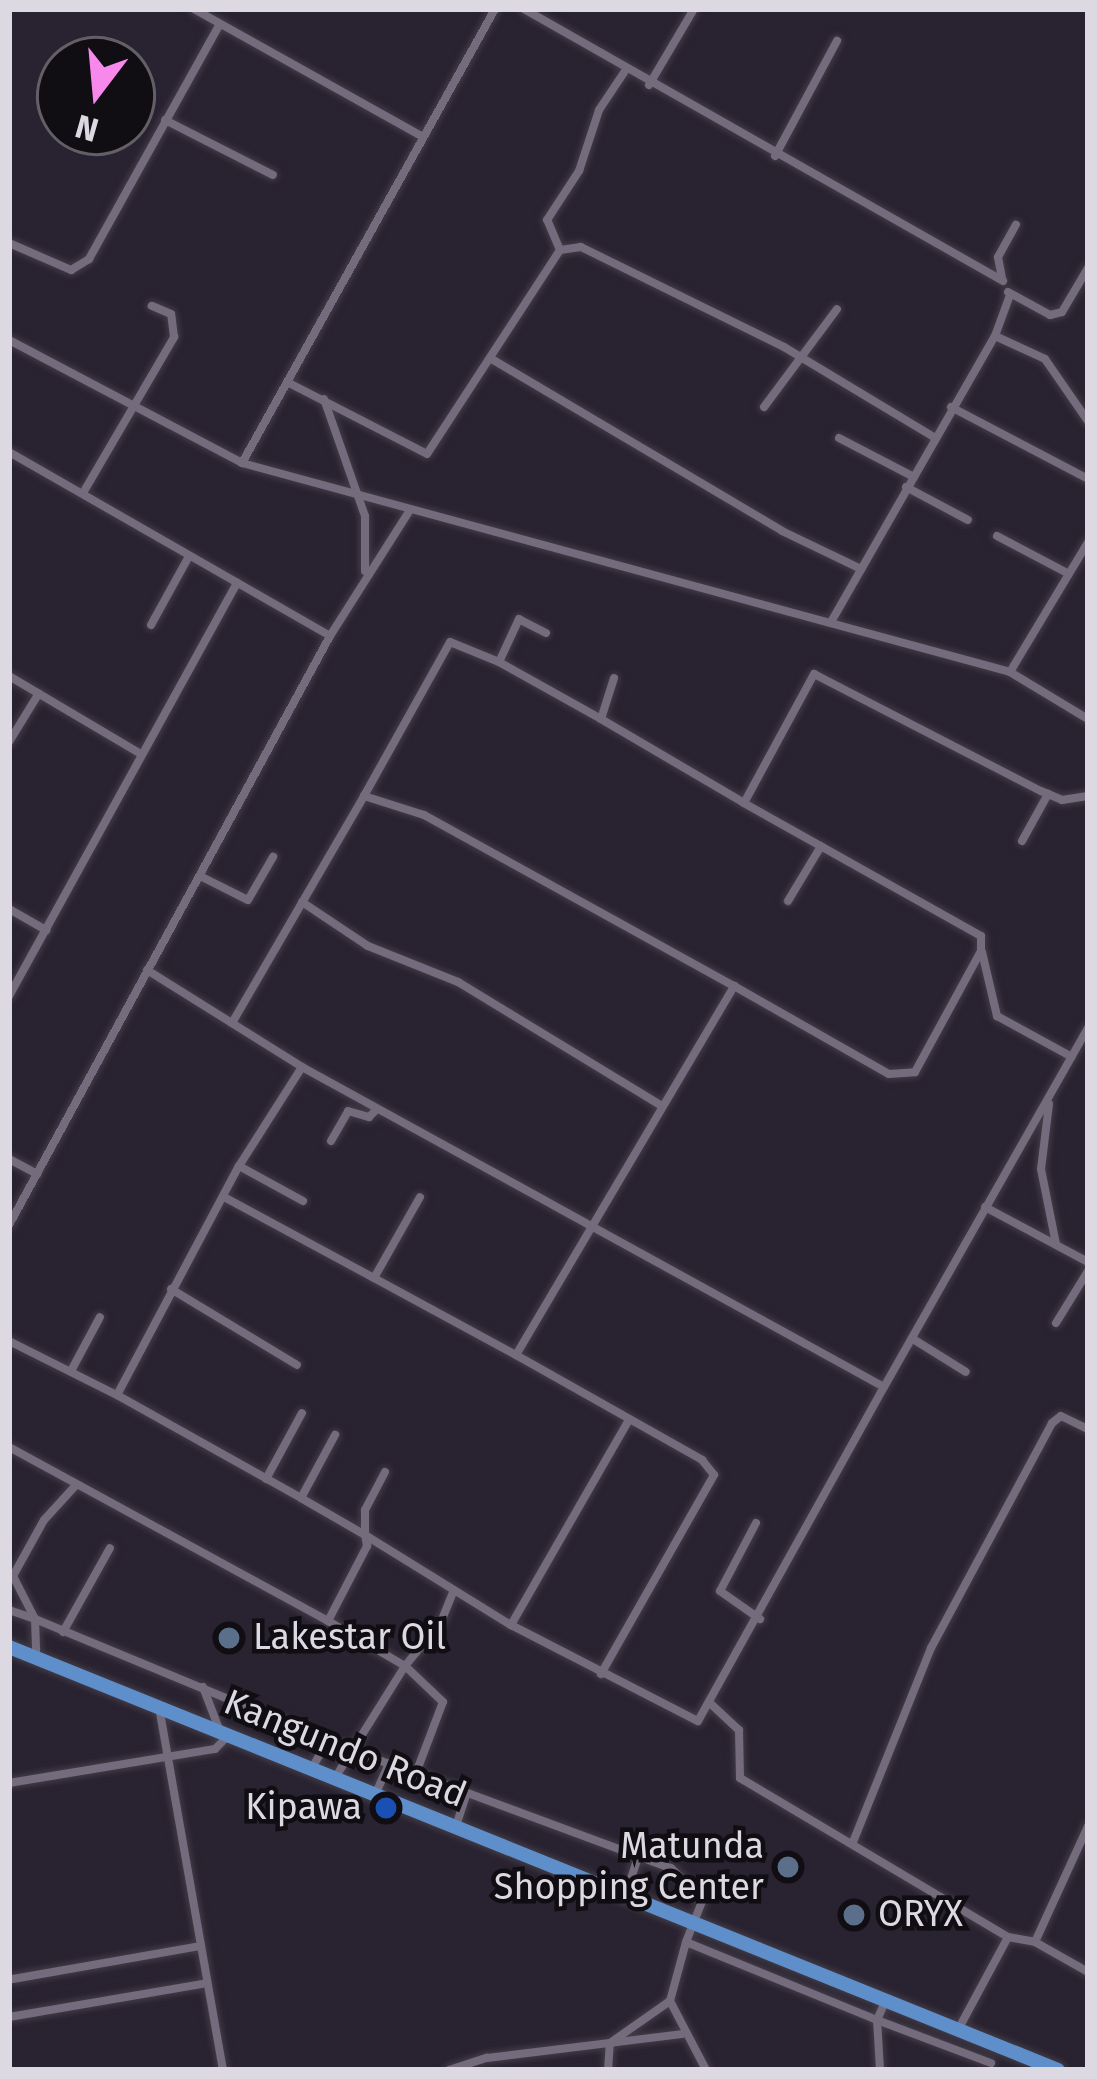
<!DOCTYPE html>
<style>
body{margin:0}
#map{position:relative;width:1097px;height:2079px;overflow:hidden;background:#292230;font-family:"Fira Sans",sans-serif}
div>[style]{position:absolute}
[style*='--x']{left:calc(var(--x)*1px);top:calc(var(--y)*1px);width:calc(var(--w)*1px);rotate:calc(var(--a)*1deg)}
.roads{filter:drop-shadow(0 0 3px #423d48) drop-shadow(0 0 3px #423d48)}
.minor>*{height:8px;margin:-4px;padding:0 4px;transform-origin:4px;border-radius:4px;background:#746c7c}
.trunk>*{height:14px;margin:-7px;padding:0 7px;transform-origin:7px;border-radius:7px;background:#5e8fcb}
.dots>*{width:33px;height:33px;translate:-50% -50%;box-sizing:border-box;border:6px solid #100d13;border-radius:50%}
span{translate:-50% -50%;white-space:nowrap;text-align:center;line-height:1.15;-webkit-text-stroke:9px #100d13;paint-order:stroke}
.poi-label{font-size:36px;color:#ddd9e2}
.left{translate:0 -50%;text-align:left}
.right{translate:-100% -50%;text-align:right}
.street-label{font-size:36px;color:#ddd9e2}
.frame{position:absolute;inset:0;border:12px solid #ddd9e2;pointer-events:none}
.north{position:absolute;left:36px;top:36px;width:120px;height:120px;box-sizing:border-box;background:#100d13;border:3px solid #625f66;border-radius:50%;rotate:196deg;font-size:33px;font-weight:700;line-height:48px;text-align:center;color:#ddd9e2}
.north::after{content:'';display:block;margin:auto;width:42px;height:54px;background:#f788ec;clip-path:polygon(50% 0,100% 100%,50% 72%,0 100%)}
</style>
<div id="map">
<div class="roads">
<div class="minor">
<div style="--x:194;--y:9;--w:262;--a:29.2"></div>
<div style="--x:524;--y:9;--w:551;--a:29.59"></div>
<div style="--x:649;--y:85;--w:88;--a:-59.4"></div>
<div style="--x:165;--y:120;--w:121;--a:27"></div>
<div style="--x:775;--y:156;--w:131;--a:-61.7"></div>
<div style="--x:9;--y:243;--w:68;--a:23.5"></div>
<div style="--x:71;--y:270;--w:21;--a:-31"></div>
<div style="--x:89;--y:259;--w:265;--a:-60.9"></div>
<div style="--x:560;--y:250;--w:33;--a:-113"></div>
<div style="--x:547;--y:220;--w:59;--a:-56.9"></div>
<div style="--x:579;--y:171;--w:64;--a:-71.8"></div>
<div style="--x:599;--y:110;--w:47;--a:-56.3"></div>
<div style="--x:1002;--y:278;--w:21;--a:-101"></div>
<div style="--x:998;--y:257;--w:37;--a:-61"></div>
<div style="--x:1008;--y:292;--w:48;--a:28.7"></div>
<div style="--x:1050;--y:315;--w:12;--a:-14"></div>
<div style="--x:1062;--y:312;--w:51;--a:-59.4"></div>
<div style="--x:995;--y:336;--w:55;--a:24.7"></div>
<div style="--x:1045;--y:359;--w:75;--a:55.3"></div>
<div style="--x:9;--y:340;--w:263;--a:27.8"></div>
<div style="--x:242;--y:463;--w:796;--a:15.22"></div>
<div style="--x:1010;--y:672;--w:91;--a:31.1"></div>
<div style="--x:490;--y:358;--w:339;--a:30.6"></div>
<div style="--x:782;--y:531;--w:88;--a:25.7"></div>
<div style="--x:287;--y:382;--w:157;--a:27.2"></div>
<div style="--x:427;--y:454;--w:244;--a:-56.9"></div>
<div style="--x:560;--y:250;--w:21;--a:-8"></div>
<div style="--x:581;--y:247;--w:226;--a:26.2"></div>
<div style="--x:784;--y:347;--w:175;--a:31"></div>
<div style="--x:324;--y:399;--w:124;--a:70.7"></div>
<div style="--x:365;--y:516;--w:55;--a:90"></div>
<div style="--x:764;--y:407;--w:122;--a:-53.3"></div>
<div style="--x:951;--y:407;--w:155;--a:27.7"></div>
<div style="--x:839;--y:438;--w:82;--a:27.5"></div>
<div style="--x:9;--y:452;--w:370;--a:29.8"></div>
<div style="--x:242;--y:463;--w:520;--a:-60.87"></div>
<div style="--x:906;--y:487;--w:70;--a:28"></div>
<div style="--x:83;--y:493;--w:181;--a:-59.7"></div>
<div style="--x:174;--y:337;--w:23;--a:-97"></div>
<div style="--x:171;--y:314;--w:21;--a:-157"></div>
<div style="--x:997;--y:536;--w:81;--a:27.8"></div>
<div style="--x:831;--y:622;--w:330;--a:-60.2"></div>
<div style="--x:995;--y:336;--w:44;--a:-69.9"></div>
<div style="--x:151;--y:625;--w:77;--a:-61.1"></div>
<div style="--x:546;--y:633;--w:30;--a:-153"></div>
<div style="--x:519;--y:619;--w:47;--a:114.9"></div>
<div style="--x:499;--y:662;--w:117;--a:29.2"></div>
<div style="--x:1010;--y:672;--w:152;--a:-59"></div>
<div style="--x:9;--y:676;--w:153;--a:30.6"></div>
<div style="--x:614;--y:678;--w:43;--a:107.6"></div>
<div style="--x:601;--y:719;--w:166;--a:30.4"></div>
<div style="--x:9;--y:742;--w:57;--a:-58.5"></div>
<div style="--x:364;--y:796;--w:176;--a:-60.8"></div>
<div style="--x:450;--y:642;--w:53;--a:22.2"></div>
<div style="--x:1022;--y:841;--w:54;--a:-61"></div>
<div style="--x:202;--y:877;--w:51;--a:26.6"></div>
<div style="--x:248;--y:900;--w:50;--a:-59.8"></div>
<div style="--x:788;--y:901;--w:64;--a:-59"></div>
<div style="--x:302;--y:902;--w:79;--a:33.7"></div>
<div style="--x:368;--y:946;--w:97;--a:21.8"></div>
<div style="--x:458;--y:982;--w:239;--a:31.3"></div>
<div style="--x:9;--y:909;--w:43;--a:29.6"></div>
<div style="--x:982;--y:952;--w:66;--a:76.8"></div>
<div style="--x:997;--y:1016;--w:85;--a:28.7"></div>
<div style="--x:147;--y:970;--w:183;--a:32"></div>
<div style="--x:302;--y:1067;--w:664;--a:28.8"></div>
<div style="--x:884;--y:1387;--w:413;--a:-60.4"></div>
<div style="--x:9;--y:996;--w:472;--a:-61.1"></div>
<div style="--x:232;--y:1023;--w:263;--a:-59.8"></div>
<div style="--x:364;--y:796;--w:63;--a:17.6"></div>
<div style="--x:424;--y:815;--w:354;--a:28.9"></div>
<div style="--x:1049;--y:1104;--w:65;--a:97"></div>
<div style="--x:1041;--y:1169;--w:76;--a:78.7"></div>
<div style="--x:331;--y:1141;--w:34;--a:-60"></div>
<div style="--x:348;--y:1111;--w:22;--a:16"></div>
<div style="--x:369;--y:1117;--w:11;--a:-45"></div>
<div style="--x:9;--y:1159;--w:32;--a:28"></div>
<div style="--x:239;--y:1166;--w:73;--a:28.7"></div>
<div style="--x:224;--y:1197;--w:170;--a:28.4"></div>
<div style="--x:374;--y:1278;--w:93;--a:-60.4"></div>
<div style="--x:985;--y:1207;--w:117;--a:28.1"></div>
<div style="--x:9;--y:1225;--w:671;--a:-61.41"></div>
<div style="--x:330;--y:636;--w:146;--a:-57.6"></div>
<div style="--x:374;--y:1278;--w:162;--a:28.5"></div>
<div style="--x:516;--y:1355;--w:429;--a:-59.4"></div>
<div style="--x:734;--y:986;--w:178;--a:29.6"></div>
<div style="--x:889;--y:1074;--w:26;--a:-4"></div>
<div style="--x:915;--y:1072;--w:138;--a:-61.4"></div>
<div style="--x:981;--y:951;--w:15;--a:-90"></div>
<div style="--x:981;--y:936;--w:272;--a:-150.7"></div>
<div style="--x:744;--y:803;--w:147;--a:-61.5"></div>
<div style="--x:814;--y:674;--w:255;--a:27.3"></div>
<div style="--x:1041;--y:791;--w:23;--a:23"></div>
<div style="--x:1062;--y:800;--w:26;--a:-9"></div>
<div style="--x:171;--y:1289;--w:147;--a:31.1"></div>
<div style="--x:1056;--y:1323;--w:61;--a:-58.4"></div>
<div style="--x:913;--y:1339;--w:62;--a:31.9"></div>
<div style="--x:9;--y:1341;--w:121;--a:26.6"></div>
<div style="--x:117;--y:1395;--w:259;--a:-62"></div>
<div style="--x:239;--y:1166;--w:117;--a:-57.5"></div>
<div style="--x:516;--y:1355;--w:214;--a:29.4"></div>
<div style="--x:702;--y:1460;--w:19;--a:51"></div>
<div style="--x:714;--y:1475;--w:229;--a:119.6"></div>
<div style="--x:71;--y:1371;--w:61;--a:-61.8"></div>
<div style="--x:117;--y:1395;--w:211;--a:29.2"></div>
<div style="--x:9;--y:1447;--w:363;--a:28.6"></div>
<div style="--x:328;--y:1621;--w:85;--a:-62.5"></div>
<div style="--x:367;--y:1546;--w:11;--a:-100"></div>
<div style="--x:365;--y:1535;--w:74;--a:-150"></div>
<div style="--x:301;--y:1498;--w:72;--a:-61.6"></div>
<div style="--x:385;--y:1472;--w:43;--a:117.8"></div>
<div style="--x:365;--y:1510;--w:25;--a:90"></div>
<div style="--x:365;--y:1535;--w:172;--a:31.7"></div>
<div style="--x:511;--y:1625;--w:210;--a:27.2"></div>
<div style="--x:698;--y:1721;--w:382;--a:-60.9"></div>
<div style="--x:266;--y:1479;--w:75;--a:-61.4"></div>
<div style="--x:76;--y:1485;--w:47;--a:132.4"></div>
<div style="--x:44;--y:1520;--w:64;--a:119"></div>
<div style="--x:13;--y:1576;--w:48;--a:62.9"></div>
<div style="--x:35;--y:1619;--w:345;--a:22.5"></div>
<div style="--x:354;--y:1751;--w:338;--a:20.3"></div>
<div style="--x:671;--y:1868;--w:45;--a:44.1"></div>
<div style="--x:703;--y:1899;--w:46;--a:111.6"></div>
<div style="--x:756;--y:1523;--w:77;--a:117.9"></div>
<div style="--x:720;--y:1591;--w:49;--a:35"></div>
<div style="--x:9;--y:1610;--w:28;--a:19"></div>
<div style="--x:35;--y:1619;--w:37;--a:88"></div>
<div style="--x:328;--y:1621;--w:89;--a:30.3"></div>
<div style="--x:405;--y:1666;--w:132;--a:122"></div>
<div style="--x:511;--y:1625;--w:237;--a:-60.1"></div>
<div style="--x:63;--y:1632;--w:96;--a:-60.8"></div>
<div style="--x:203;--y:1687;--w:45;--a:69.1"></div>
<div style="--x:712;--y:1705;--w:37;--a:43"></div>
<div style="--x:739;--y:1730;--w:48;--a:88.8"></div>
<div style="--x:740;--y:1778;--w:312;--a:30.7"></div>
<div style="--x:1008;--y:1937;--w:27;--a:10"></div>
<div style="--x:1035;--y:1942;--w:128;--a:-65.4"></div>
<div style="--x:159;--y:1707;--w:369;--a:80"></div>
<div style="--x:312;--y:1768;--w:32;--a:-60"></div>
<div style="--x:416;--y:1773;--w:76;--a:-69.2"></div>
<div style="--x:443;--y:1702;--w:52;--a:-136.5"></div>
<div style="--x:405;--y:1666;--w:57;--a:-50.7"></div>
<div style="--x:441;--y:1622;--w:32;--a:-68"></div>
<div style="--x:9;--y:1783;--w:209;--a:-9.4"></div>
<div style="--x:215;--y:1749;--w:18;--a:-45"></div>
<div style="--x:375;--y:1795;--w:35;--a:-66"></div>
<div style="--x:456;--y:1826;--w:35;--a:-72"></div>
<div style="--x:853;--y:1842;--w:209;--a:-68.1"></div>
<div style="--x:931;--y:1648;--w:255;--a:-61.7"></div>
<div style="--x:1052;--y:1423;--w:11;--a:-38"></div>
<div style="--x:1061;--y:1416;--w:30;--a:26"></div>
<div style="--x:626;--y:1894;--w:40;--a:-72"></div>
<div style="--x:1035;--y:1942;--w:61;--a:29.5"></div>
<div style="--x:13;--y:1979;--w:191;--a:-10"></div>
<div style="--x:670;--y:2001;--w:78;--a:62.4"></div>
<div style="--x:9;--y:2017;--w:201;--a:-9.7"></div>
<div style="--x:959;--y:2028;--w:103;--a:-61.7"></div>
<div style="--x:449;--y:2070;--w:40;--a:-18"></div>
<div style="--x:487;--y:2058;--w:196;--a:-7"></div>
<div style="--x:608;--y:2070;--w:27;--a:-86"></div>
<div style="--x:610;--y:2043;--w:73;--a:-35"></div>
<div style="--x:670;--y:2001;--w:61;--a:-74.8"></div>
<div style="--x:686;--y:1942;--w:206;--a:22.2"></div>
<div style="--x:877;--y:2020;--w:22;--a:-66"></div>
<div style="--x:880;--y:2070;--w:50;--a:-93.4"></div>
<div style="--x:877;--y:2020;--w:122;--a:20.7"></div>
</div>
<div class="trunk">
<div style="--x:9;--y:1647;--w:1131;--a:21.96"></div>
</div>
</div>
<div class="dots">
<div style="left:229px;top:1638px;background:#5c6f8a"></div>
<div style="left:386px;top:1808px;background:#1a4fb4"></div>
<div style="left:788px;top:1867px;background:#5c6f8a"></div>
<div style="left:854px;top:1915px;background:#5c6f8a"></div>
</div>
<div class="poi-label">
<span class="left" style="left:253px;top:1638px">Lakestar Oil</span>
<span class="right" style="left:362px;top:1808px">Kipawa</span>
<span class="right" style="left:764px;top:1867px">Matunda<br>Shopping Center</span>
<span class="left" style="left:878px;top:1915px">ORYX</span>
</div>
<div class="street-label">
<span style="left:345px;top:1749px;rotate:22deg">Kangundo Road</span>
</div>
<div class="frame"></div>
<div class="north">N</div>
</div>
